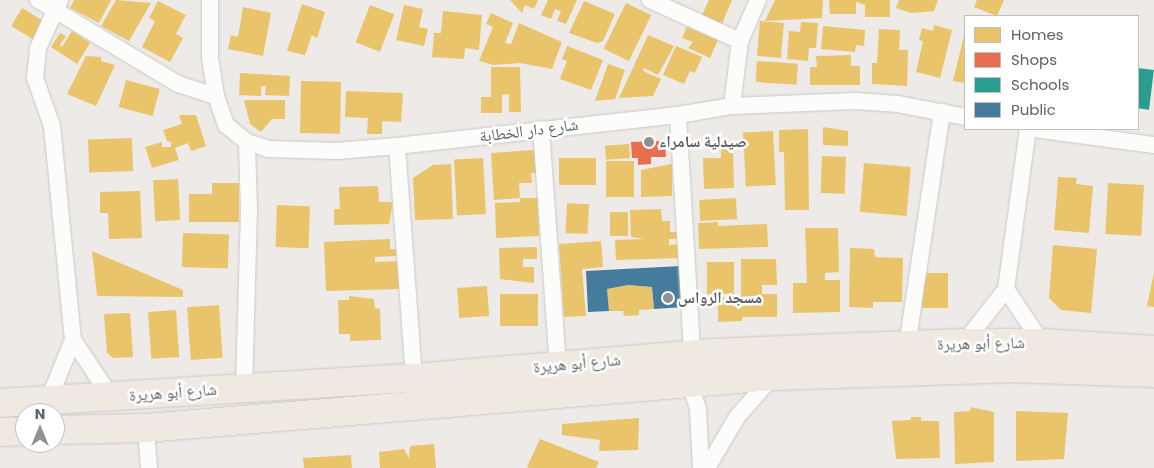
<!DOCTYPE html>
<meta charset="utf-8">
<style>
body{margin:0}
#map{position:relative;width:1154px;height:468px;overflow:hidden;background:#edeae7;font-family:Poppins,"Noto Naskh Arabic",sans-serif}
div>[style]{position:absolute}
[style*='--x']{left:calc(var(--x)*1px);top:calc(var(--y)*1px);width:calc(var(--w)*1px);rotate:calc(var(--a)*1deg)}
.homes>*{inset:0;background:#e9c46a;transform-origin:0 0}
.shops>*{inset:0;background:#e76f51}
.schools>*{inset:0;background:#2a9d8f;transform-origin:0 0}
.public>*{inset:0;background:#457b9d}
.roads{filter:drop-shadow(0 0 1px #c9c9c9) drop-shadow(0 0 1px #c9c9c9)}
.street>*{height:16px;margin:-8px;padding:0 8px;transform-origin:8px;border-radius:8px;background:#fcfcfb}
.highway>*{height:28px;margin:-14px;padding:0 14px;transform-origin:14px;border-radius:14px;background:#efe9e1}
.dots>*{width:14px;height:14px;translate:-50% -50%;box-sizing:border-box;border:2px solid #fff;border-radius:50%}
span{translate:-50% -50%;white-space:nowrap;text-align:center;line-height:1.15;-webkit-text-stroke:5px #fff;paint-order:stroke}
.street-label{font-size:16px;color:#5c6165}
.poi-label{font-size:16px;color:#5c6165;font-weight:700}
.left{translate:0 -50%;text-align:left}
.legend{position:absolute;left:964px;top:15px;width:175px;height:115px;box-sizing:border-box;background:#fff;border:1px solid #bec0c1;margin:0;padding:6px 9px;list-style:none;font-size:15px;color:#5c6165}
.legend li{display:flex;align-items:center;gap:10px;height:25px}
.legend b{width:25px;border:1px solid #bec0c1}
.north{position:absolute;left:15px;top:403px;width:50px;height:50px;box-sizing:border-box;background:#fff;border:1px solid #bec0c1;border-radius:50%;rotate:0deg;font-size:14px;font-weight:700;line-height:20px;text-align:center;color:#5c6165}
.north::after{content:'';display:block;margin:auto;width:18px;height:22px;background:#8f9192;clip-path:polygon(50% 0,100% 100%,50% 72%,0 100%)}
</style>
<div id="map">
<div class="homes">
<div style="clip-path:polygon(74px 0,111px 0,99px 23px,70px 8px)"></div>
<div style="clip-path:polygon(116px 0,151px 3px,129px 41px,101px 26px)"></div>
<div style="clip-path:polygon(510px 0,538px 0,534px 9px,525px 5px,522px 13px)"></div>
<div style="clip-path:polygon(548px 0,577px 0,566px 24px,557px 21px,561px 11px,555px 9px,551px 19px,541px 15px)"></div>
<div style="clip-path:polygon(709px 0,732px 0,721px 26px,701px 17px)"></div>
<div style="clip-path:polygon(775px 0,823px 0,822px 18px,765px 21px)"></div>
<div style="clip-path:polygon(829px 0,890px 0,890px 17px,865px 17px,865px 5px,856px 2px,856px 14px,830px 14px)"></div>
<div style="clip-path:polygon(899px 0,938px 0,934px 11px,911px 13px,896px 8px)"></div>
<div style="clip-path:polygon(977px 0,1004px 0,997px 16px,974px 7px)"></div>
<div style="clip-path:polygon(158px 1px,186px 15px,176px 34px,183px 38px,170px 62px,142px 47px,155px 21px,149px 18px)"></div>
<div style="clip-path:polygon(584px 1px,615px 14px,603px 41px,597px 43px,569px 33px)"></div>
<div style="left:626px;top:3px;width:28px;height:51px;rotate:26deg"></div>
<div style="clip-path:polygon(302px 4px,325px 12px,317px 38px,312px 35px,305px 55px,287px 51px)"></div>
<div style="left:370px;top:5px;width:26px;height:40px;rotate:21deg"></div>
<div style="clip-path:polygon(404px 5px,423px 9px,419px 27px,428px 29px,424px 46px,396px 40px)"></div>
<div style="clip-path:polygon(243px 7px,271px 13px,263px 56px,228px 49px,231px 35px,238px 37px)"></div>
<div style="left:22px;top:8px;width:27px;height:21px;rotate:31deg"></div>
<div style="clip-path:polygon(443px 11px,482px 15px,479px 50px,465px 48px,464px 59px,432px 57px,434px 33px,441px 33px)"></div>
<div style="clip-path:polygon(491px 13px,513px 23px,505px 43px,511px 44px,519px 23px,562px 42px,552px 69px,520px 63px,494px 65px,479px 61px,493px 27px,486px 24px)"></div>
<div style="left:760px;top:21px;width:24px;height:35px;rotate:5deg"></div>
<div style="clip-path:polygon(801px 22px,818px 23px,816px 48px,809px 48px,808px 61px,787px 59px,789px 31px,800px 32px)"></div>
<div style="clip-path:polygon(934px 25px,952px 30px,940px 78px,916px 72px,923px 41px,919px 40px,922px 28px,933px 31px)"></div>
<div style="clip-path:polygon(823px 26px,865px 30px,864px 46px,856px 45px,855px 52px,821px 49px)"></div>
<div style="clip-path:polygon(687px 27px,718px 40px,710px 58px,688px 48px,693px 42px,682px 38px)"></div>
<div style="clip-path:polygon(879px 29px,900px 30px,899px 50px,908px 50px,907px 86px,872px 84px,872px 63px,877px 63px)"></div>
<div style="clip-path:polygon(72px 31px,90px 43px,77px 64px,51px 47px,60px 33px,66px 36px,60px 45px,62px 47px)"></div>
<div style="clip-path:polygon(965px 32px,965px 83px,953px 81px)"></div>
<div style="clip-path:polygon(648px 35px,674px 46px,658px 75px,644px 68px,643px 71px,661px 79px,653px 96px,619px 98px)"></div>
<div style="clip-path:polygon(567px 46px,603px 60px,591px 90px,560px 79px,567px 61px,562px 59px)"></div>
<div style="clip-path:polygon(676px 46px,702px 57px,695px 73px,690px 71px,684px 84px,663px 75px)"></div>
<div style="clip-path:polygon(851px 55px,851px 66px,860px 66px,860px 85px,810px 85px,810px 67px,817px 67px,816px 56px)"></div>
<div style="clip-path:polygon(86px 56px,101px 57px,101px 61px,115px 65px,96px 106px,67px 94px)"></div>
<div style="left:757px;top:61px;width:41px;height:21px;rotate:4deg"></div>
<div style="clip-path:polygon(608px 64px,625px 70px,615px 99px,595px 101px)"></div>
<div style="clip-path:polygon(491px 67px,520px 67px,521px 112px,509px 112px,509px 94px,502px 95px,502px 113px,481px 113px,481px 97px,491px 97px)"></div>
<div style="clip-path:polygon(240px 73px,290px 76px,289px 96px,265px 95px,266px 86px,261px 86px,261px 96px,239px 95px)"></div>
<div style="left:126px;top:80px;width:35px;height:28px;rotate:15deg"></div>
<div style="left:301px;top:81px;width:40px;height:52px;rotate:1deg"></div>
<div style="clip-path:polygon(346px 91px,403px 93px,401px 122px,382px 121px,382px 134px,367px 134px,368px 118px,345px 117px)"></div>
<div style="clip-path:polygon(244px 100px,285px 100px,285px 119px,272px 119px,261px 132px,250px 124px)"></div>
<div style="clip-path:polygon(179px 115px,196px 115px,206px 146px,191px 151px,188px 143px,175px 148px,179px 160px,152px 168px,145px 147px,162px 142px,162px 147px,171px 147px,171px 142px,167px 141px,163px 130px,182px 124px)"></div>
<div style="clip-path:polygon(823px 127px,848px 131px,848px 146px,823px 145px)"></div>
<div style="clip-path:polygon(808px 129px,809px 210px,785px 210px,784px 152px,779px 152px,779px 130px)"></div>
<div style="left:773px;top:131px;width:54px;height:30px;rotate:87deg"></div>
<div style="left:132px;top:138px;width:33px;height:44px;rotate:88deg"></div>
<div style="left:629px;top:144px;width:14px;height:24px;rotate:86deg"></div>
<div style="clip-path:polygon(721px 149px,733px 149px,734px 188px,704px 189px,703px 158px,721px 158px)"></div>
<div style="clip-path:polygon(535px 150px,537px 173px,531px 173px,532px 183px,519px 183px,520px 198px,494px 200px,491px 153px)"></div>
<div style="left:822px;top:156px;width:24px;height:37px;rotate:2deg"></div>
<div style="left:483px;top:158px;width:56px;height:29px;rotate:87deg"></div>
<div style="left:559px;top:158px;width:37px;height:27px"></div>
<div style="left:606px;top:161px;width:28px;height:36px"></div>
<div style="left:864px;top:163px;width:47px;height:49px;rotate:5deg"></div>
<div style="clip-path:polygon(451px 164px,453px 219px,415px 220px,413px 178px,433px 165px)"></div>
<div style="clip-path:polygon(672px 164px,672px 196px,641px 197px,641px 170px)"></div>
<div style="clip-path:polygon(1058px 177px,1077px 178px,1076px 184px,1093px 186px,1089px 233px,1054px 230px)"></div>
<div style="left:178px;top:179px;width:41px;height:25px;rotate:87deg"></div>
<div style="clip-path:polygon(212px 183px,239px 183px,239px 222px,189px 222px,189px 194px,212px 194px)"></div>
<div style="left:1108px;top:183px;width:36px;height:51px;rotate:3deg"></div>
<div style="clip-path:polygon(378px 186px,379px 202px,393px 202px,389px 224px,334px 225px,334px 209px,340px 209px,339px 187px)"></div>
<div style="clip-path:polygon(140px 191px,142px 238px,109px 239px,108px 213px,100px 213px,100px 192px)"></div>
<div style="clip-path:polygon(520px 198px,538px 198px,539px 236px,496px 238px,495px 203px,520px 202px)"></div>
<div style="left:736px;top:198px;width:21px;height:37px;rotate:87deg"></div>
<div style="left:567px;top:203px;width:22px;height:30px;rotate:3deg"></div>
<div style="left:277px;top:205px;width:33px;height:42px;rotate:2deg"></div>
<div style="clip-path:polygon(661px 209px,662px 221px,670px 221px,670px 232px,677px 232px,677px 239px,669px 239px,669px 245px,682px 244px,682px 258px,616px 260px,615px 240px,645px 239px,631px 237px,630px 210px)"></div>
<div style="left:610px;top:212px;width:18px;height:24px"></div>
<div style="clip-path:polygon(718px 222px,718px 226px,767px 224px,768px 247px,699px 249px,698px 223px)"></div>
<div style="clip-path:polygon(805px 228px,838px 228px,839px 272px,825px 273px,825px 280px,840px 280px,840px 312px,793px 313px,793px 283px,807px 283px)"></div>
<div style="left:183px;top:233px;width:46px;height:34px;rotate:2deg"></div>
<div style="clip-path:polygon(390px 239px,390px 249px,396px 249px,397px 256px,375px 257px,375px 262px,399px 261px,400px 289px,326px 291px,324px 242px)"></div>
<div style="clip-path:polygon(601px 241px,603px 267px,582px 269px,586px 316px,564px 317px,559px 244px)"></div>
<div style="clip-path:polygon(1053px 245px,1097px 249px,1091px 313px,1061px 310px,1049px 298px)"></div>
<div style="clip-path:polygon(537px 247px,537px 259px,523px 259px,523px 267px,534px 267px,534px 283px,500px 279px,499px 248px)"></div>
<div style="clip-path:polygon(850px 248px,874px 249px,875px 257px,903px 258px,902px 302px,873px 302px,873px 308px,849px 307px)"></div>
<div style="clip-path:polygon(92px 251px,183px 290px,183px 297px,97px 296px)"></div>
<div style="clip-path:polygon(741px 259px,776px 259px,777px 285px,762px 285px,762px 294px,777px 294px,777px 317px,742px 317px,742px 321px,718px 322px,718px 298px,741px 297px)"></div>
<div style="left:707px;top:262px;width:27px;height:32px"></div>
<div style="clip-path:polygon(1154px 272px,1154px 307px,1147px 306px)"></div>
<div style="left:922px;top:273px;width:26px;height:35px"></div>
<div style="clip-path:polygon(628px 285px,652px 287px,654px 309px,639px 310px,639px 315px,624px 316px,623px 311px,609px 311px,607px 289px)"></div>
<div style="left:487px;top:286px;width:30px;height:30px;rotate:86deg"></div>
<div style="left:538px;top:294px;width:32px;height:38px;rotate:90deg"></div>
<div style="clip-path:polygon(349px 296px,374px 299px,375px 308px,380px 309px,381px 340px,350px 341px,350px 334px,339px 334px,338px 300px,349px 300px)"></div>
<div style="left:219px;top:305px;width:53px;height:32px;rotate:86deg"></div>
<div style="left:176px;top:310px;width:47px;height:28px;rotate:86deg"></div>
<div style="clip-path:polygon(130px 313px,133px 357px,113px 358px,107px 353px,104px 314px)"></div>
<div style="clip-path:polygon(971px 407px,994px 412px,994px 462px,955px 464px,954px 412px,970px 411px)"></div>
<div style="clip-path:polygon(1016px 411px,1068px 413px,1064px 459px,1016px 461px)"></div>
<div style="clip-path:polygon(911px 417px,921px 417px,921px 421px,939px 421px,940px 458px,896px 459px,892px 421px,911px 420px)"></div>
<div style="clip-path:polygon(639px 418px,638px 450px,599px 451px,600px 440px,562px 435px,562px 424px)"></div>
<div style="clip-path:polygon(540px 439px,599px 462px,596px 468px,529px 468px,527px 467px)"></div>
<div style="clip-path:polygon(434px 444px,436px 468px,380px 468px,379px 452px,404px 449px,409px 458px,410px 446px)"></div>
<div style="clip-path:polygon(351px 455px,352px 468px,304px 468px,303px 458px)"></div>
</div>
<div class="shops">
<div style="clip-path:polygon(665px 141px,666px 157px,651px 157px,651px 164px,638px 165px,638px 158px,632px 158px,631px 142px)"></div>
</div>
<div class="schools">
<div style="left:1138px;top:68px;width:16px;height:40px;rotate:7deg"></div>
</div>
<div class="public">
<div style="clip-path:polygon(681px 266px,684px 307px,654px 309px,652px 287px,628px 285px,607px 289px,609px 311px,588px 312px,586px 271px)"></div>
</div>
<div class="roads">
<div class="street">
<div style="--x:38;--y:0;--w:163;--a:31"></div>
<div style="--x:178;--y:84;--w:40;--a:18"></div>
<div style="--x:210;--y:0;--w:58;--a:90"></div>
<div style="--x:210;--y:58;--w:38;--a:81"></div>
<div style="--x:216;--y:96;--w:31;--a:71"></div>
<div style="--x:226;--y:125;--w:27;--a:39"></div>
<div style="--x:247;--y:142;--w:23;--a:18"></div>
<div style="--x:269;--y:149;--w:68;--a:1.7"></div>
<div style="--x:337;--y:151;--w:60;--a:-4.8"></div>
<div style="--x:397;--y:146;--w:283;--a:-6.3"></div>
<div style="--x:678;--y:115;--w:55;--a:-9.5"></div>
<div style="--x:732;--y:106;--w:124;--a:-2.3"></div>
<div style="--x:856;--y:101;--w:42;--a:4.1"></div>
<div style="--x:898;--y:104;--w:68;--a:11"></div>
<div style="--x:650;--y:0;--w:99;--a:24.5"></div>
<div style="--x:732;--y:106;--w:65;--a:-83"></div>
<div style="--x:740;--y:41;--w:45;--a:-66.3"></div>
<div style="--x:678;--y:115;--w:239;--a:86.6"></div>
<div style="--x:541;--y:129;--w:238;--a:85.9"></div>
<div style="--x:1035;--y:129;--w:120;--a:7.7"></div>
<div style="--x:397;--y:146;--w:233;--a:85.8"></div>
<div style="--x:1006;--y:289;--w:65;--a:56.3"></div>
<div style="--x:73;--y:340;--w:69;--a:56.3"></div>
<div style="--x:964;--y:343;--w:68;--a:-52.1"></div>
<div style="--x:1006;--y:289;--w:162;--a:-82.2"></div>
<div style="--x:907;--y:346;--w:237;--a:-81.5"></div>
<div style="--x:690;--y:383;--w:28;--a:73"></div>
<div style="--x:698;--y:410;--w:58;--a:87"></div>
<div style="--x:244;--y:389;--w:178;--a:-88.4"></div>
<div style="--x:249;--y:211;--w:69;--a:-91.7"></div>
<div style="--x:48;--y:401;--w:66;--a:-67.7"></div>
<div style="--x:73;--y:340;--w:215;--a:-95.6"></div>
<div style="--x:52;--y:126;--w:51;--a:-109.5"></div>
<div style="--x:35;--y:78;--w:30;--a:-84"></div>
<div style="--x:38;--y:48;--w:53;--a:-65.4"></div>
<div style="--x:146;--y:428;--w:40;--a:85.7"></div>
<div style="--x:707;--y:468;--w:59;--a:-59.5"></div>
<div style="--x:737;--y:417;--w:55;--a:-48.7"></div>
</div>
<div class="highway">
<div style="--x:0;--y:403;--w:415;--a:-3.5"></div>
<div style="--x:414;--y:378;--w:299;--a:-4.8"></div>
<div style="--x:712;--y:353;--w:252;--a:-2.3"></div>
<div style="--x:964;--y:343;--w:78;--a:0"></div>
<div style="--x:1042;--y:343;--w:112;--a:3.6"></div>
<div style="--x:55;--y:430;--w:91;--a:-1.3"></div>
<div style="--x:146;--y:428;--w:629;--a:-4.74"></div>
<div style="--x:773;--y:376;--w:237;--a:-1.9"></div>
<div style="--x:1010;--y:368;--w:144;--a:2"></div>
<div style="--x:0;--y:432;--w:25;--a:-2"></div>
</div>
</div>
<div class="dots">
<div style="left:649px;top:142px;background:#8f9192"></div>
<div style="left:668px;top:298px;background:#8f9192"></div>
</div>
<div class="street-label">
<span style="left:529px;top:131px;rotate:-7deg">شارع دار الخطابة</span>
<span style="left:981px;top:344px;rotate:-1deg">شارع أبو هريرة</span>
<span style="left:577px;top:364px;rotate:-5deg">شارع أبو هريرة</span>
<span style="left:173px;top:393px;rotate:-4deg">شارع أبو هريرة</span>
</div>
<div class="poi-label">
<span class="left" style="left:659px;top:142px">صيدلية سامراء</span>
<span class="left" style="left:678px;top:298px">مسجد الرواس</span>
</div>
<ul class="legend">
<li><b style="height:14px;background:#e9c46a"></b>Homes</li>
<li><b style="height:14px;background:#e76f51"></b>Shops</li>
<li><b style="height:14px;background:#2a9d8f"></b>Schools</li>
<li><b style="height:14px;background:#457b9d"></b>Public</li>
</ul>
<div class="north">N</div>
</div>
